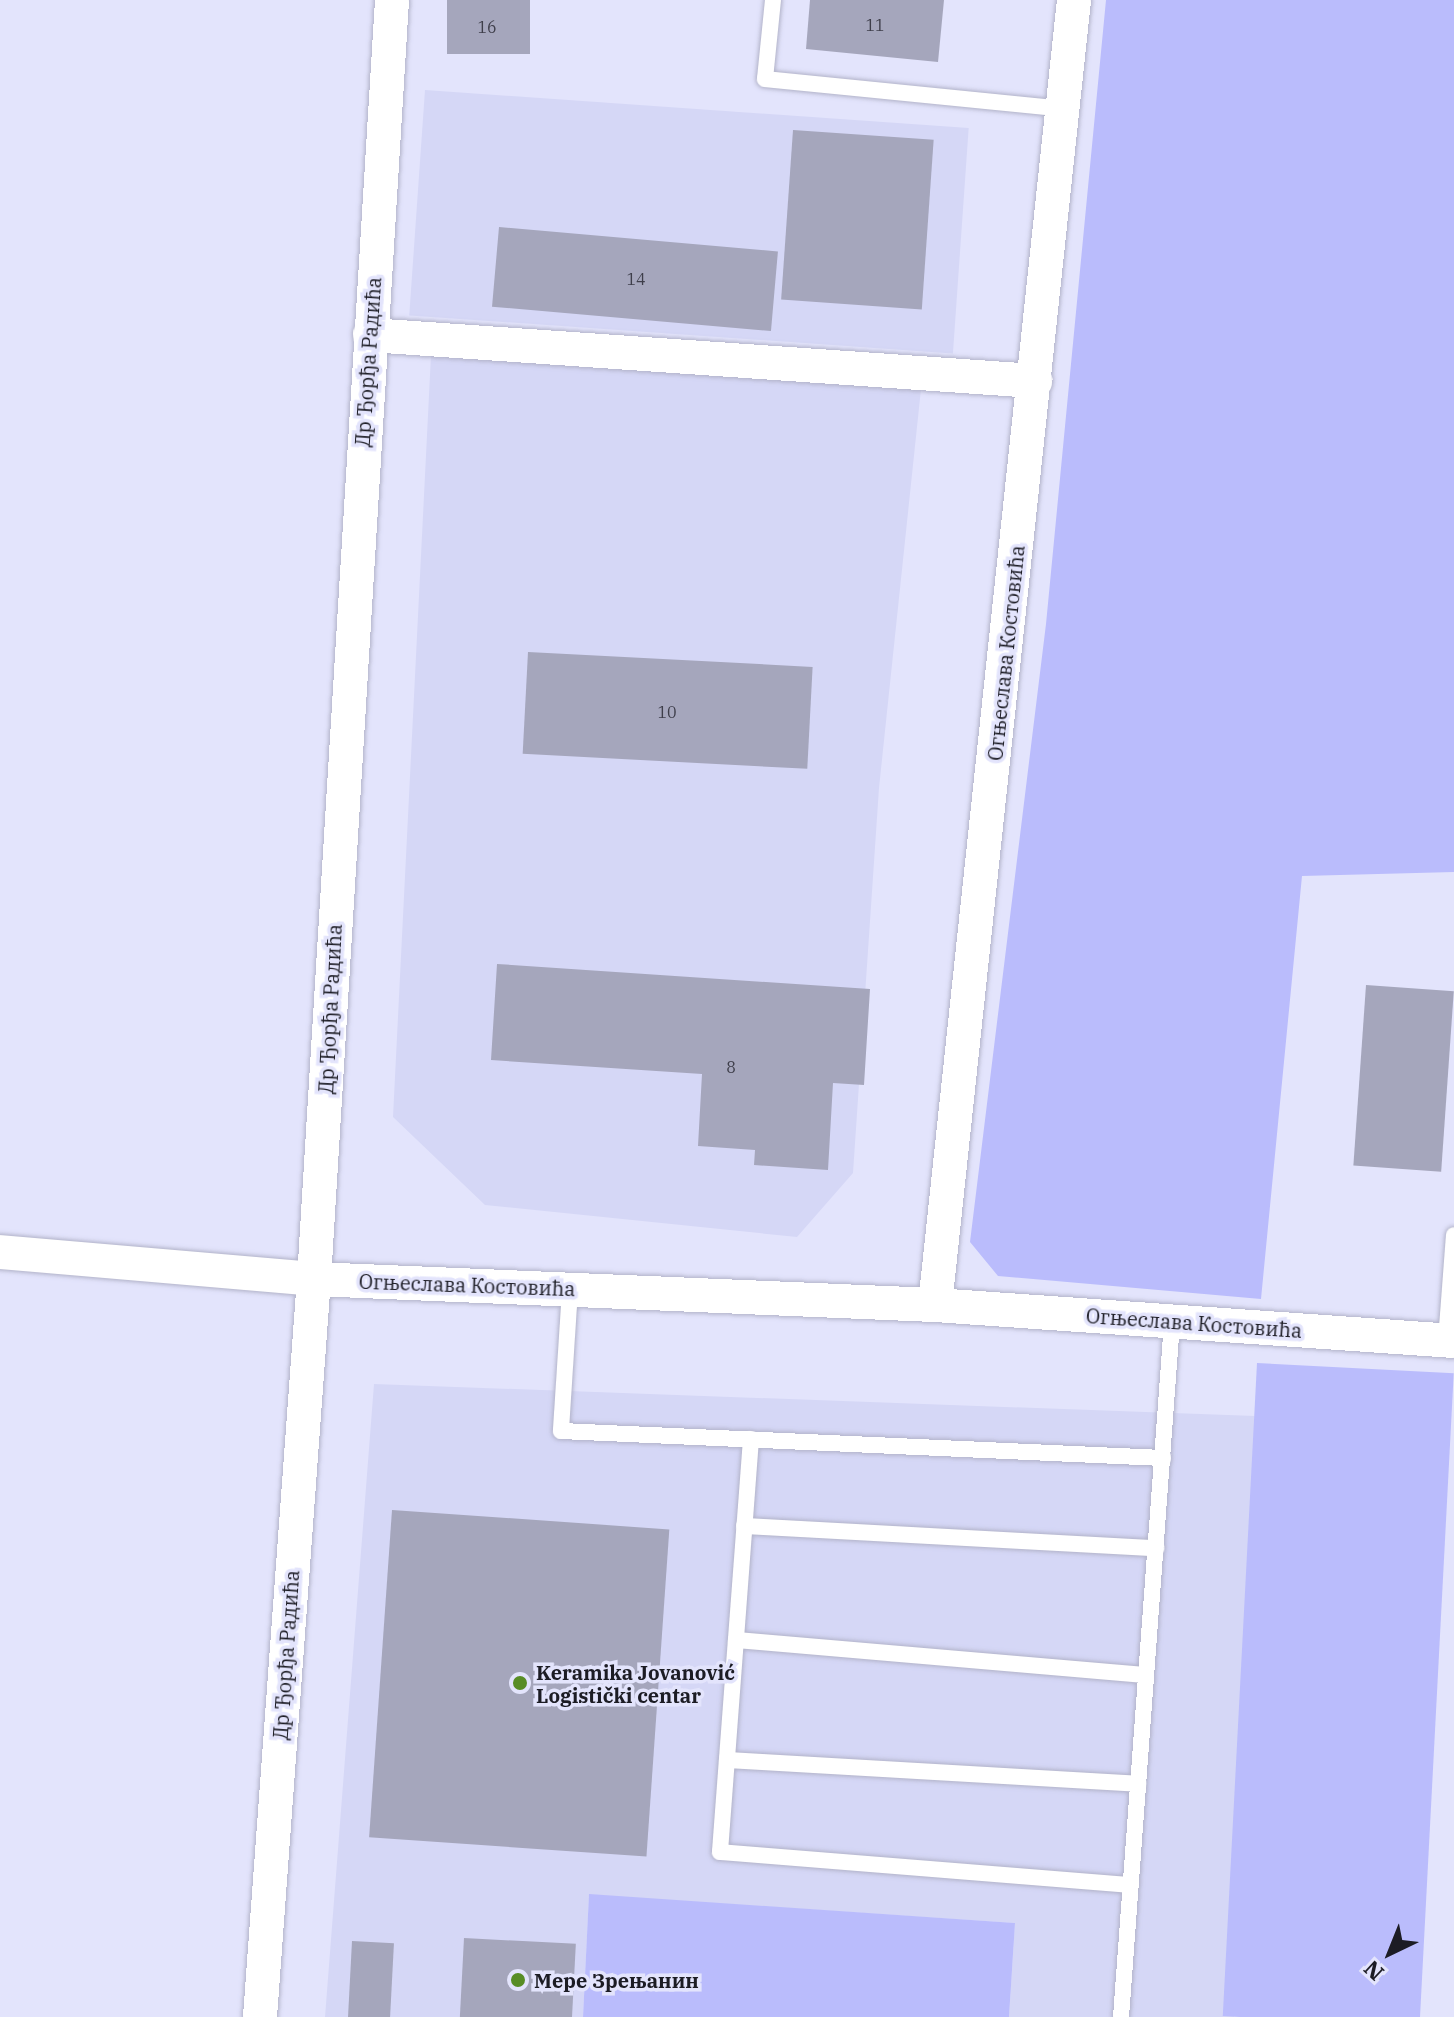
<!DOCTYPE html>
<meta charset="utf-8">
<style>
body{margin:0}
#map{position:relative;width:1454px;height:2017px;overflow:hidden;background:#e3e4fc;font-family:"IBM Plex Serif",serif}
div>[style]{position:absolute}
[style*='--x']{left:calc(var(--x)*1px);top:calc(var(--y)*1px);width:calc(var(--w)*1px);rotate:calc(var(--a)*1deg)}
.built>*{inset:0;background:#d5d7f6;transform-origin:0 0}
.green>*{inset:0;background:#babcfc;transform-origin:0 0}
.building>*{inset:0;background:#a5a6bc;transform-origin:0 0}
.roads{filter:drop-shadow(0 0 2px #b2b3c9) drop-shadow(0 0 2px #b2b3c9)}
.service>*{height:16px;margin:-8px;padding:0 8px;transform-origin:8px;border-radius:8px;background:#fff}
.minor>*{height:34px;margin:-17px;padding:0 17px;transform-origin:17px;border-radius:17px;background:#fff}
.dots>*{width:22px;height:22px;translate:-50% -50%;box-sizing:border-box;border:4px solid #e3e4fc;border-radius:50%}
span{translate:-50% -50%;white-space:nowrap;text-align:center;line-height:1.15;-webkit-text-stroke:7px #e3e4fc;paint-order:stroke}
.number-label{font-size:16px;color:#3e3e4a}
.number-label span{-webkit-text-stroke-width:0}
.street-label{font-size:20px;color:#1c1c24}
.poi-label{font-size:20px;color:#1c1c24;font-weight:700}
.left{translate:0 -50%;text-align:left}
.north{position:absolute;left:1350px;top:1913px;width:80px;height:80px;-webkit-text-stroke:6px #e3e4fc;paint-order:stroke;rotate:223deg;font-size:22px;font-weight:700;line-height:32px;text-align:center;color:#1c1c24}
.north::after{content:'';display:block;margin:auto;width:28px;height:36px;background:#1c1c24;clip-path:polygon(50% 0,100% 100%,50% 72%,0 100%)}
</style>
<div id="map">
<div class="built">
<div style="left:425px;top:90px;width:545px;height:226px;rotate:4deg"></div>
<div style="clip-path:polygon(431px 355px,921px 389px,879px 788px,853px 1173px,797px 1237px,485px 1205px,393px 1117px)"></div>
<div style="clip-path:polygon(374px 1384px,1255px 1416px,1234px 2017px,1009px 2017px,1015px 1923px,589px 1895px,583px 2017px,325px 2017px)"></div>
</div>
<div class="green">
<div style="clip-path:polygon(1106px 0,1454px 0,1454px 872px,1302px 876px,1261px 1299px,998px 1276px,970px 1242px,1046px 624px)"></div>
<div style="left:1257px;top:1363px;width:197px;height:654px;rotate:3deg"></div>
<div style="clip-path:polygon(589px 1894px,1015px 1923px,1009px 2017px,583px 2017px)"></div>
</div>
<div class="building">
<div style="left:447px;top:0;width:83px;height:54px"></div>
<div style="clip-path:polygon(810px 0,944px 0,938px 62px,806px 49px)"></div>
<div style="left:793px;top:130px;width:141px;height:170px;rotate:4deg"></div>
<div style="left:499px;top:227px;width:280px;height:80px;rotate:5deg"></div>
<div style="left:528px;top:652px;width:285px;height:102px;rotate:3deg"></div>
<div style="clip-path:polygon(497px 964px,870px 989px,864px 1085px,833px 1083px,828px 1170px,754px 1165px,755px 1150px,698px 1146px,702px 1074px,491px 1060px)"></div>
<div style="left:1366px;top:985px;width:88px;height:181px;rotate:4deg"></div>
<div style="left:392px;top:1510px;width:278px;height:328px;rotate:4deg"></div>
<div style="left:464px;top:1938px;width:112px;height:79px;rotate:3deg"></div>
<div style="left:352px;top:1941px;width:42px;height:76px;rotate:3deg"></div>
</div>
<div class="roads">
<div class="service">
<div style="--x:773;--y:0;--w:79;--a:95.8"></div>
<div style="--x:765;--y:79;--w:300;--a:5.7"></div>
<div style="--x:570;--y:1290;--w:141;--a:93.7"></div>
<div style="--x:561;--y:1431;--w:603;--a:2.57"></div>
<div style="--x:1446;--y:1341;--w:106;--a:-85.7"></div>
<div style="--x:751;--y:1439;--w:414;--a:94.3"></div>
<div style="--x:720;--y:1852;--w:411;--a:4.6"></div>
<div style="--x:744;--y:1526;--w:413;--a:3.1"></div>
<div style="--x:736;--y:1640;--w:411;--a:4.9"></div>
<div style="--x:727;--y:1760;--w:412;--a:3.3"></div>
<div style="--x:1121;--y:2017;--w:697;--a:-85.8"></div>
</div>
<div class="minor">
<div style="--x:370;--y:335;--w:667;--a:3.96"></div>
<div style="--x:0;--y:1252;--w:315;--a:4.9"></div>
<div style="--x:314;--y:1279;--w:622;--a:2.4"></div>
<div style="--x:935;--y:1305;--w:520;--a:3.97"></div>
<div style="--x:935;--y:1305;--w:1312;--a:-83.92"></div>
<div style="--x:260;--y:2017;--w:740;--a:-85.82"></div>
<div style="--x:314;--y:1279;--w:1281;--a:-86.51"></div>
</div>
</div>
<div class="dots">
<div style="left:520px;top:1683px;background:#588d26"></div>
<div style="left:518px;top:1980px;background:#588d26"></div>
</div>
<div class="number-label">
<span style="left:875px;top:25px">11</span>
<span style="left:487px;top:27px">16</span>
<span style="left:636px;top:279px">14</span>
<span style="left:667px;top:712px">10</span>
<span style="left:731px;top:1067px">8</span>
</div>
<div class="street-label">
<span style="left:368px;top:362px;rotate:-86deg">Др Ђорђа Радића</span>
<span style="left:1006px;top:653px;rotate:-84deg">Огњеслава Костовића</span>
<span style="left:330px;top:1009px;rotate:-87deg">Др Ђорђа Радића</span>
<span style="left:467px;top:1285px;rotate:2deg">Огњеслава Костовића</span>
<span style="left:1194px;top:1323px;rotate:4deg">Огњеслава Костовића</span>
<span style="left:286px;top:1655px;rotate:-86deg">Др Ђорђа Радића</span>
</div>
<div class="poi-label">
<span class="left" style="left:536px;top:1684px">Keramika Jovanović<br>Logistički centar</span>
<span class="left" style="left:534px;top:1980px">Мере Зрењанин</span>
</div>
<div class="north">N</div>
</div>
